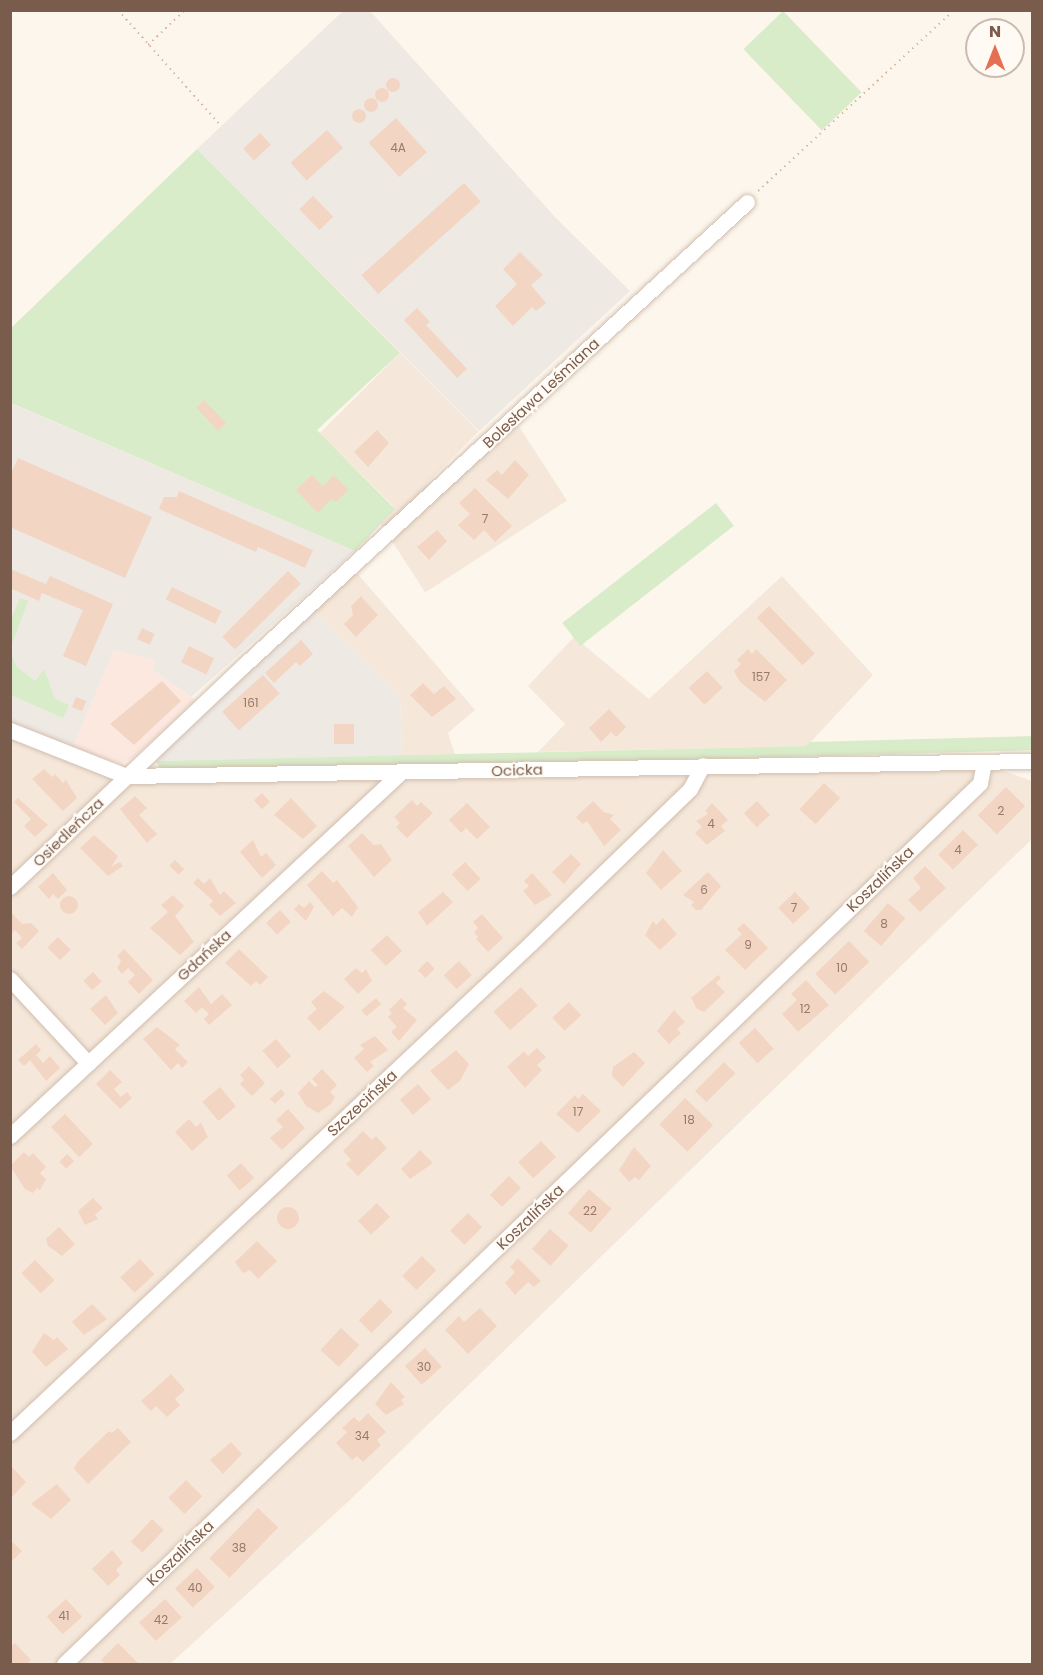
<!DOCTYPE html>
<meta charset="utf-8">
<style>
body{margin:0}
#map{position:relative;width:1043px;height:1675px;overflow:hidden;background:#fdf6ec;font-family:Poppins,sans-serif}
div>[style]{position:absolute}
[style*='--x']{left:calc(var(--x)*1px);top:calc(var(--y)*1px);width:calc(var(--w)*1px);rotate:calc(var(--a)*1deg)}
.residential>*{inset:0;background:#f5e8da;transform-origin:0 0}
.commercial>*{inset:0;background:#fde8e0}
.industrial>*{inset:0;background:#efe9e4}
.green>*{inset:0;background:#d8ecc9;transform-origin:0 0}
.building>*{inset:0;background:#f3d5c3;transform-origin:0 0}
.round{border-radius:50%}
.path>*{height:2px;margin-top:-1px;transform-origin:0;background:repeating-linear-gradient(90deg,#d9b8a5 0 1.5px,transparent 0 6px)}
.roads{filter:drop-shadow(0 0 2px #d1beb0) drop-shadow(0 0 2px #d1beb0)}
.minor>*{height:15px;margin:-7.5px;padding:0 7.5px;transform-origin:7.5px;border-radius:7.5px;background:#fff}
span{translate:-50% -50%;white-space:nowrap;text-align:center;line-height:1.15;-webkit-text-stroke:4.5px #fffaf3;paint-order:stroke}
.number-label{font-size:12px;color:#987a6a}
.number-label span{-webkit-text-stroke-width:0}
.street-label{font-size:15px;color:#7a5c4d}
.frame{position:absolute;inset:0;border:12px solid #7a5c4d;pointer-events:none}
.north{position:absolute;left:965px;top:18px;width:60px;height:60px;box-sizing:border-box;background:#fffaf3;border:2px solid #cabbb1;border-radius:50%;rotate:0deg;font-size:16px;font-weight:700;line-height:24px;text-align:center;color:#7a5c4d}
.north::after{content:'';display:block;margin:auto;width:21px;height:27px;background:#e76f51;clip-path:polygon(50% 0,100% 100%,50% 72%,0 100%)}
</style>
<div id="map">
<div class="residential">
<div style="left:400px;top:353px;width:111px;height:113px;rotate:45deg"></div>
<div style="left:518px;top:425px;width:90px;height:169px;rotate:57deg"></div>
<div style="clip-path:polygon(357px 573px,475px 710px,448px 733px,455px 754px,402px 756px,400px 697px,314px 611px)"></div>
<div style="clip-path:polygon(782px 576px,873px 675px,807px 746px,538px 752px,565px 724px,528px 686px,574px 637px,649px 699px)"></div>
<div style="clip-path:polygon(10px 736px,114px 780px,999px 769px,1032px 781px,1032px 839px,350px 1500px,170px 1664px,11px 1664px)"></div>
</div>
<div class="commercial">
<div style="clip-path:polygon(114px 650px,156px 660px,153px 670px,196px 701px,134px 757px,120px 764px,73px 747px)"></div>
</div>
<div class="industrial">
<div style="clip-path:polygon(343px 11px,370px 11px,555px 217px,630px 291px,479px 431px,197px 149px)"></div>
<div style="clip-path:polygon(10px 403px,355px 551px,191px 697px,153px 670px,155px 660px,114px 650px,73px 747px,11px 722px)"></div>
<div style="clip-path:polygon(314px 611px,400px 697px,402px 756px,156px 761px,159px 753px)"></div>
</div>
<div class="green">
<div style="left:783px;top:11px;width:113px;height:55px;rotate:46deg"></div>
<div style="clip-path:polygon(197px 149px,400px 353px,317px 430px,395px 509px,355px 551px,11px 403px,11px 328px)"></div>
<div style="left:716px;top:503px;width:29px;height:195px;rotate:52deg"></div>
<div style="clip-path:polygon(20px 598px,28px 601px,12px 644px,12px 656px,17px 667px,35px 681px,44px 669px,55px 699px,69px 705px,63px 718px,11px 695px,11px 619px)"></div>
<div style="clip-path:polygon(1032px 736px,1032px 750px,573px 763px,161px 771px,156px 761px,806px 746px,810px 742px)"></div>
</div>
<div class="building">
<div class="round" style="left:386px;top:78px;width:14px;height:14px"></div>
<div class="round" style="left:375px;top:88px;width:14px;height:14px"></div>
<div class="round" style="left:364px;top:98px;width:14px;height:14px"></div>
<div class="round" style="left:352px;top:109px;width:14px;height:14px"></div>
<div style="left:396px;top:118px;width:46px;height:37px;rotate:48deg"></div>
<div style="left:327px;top:130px;width:24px;height:49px;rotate:48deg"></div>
<div style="left:260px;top:133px;width:16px;height:23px;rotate:47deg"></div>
<div style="left:464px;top:183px;width:25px;height:138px;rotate:48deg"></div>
<div style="left:313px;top:196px;width:29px;height:19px;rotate:46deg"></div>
<div style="clip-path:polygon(520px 252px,543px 275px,531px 285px,546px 303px,536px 311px,532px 307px,513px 326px,495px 306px,517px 284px,503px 269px)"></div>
<div style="clip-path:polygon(417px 308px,430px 322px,426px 325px,467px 369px,457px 378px,404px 320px)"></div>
<div style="left:204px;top:400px;width:32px;height:11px;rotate:46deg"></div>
<div style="clip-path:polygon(377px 430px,389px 443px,368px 467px,354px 452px)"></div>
<div style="clip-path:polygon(18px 458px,152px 517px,125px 578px,10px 527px,10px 475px)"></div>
<div style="clip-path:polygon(515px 460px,529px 475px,508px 499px,486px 480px,497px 470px,502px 475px)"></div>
<div style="clip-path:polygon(312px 475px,323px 486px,334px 475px,348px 490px,336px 502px,333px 499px,327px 503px,318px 513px,296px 490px)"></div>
<div style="clip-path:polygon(475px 488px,512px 526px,495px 542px,484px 530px,474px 540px,458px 525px,470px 514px,459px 503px)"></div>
<div style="clip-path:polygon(179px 491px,313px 550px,305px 568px,258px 547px,256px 552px,159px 509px,164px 497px,177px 497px)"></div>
<div style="clip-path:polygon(437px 530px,447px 541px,429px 560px,417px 547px)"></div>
<div style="clip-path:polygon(10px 569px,46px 584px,50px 576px,113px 604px,86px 666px,63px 656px,83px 610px,42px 593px,39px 601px,10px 588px)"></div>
<div style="left:288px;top:571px;width:18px;height:93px;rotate:45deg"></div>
<div style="left:172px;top:587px;width:55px;height:14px;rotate:26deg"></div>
<div style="clip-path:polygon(361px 596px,378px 615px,356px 637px,344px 624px,353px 615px,351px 606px)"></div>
<div style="left:769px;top:606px;width:66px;height:17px;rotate:46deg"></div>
<div style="left:142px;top:628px;width:14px;height:12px;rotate:25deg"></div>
<div style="clip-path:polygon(301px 640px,313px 654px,300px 666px,296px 662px,274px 683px,265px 673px)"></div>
<div style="left:189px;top:646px;width:28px;height:18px;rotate:26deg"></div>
<div style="clip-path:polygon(748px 649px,752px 654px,756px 649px,787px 680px,765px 702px,740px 682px,734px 671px,741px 664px,737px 660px)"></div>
<div style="left:707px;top:671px;width:23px;height:25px;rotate:47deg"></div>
<div style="left:263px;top:675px;width:25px;height:55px;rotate:48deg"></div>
<div style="clip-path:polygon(162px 681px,181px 701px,134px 745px,110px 724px)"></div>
<div style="clip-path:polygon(423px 683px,434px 694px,444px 686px,456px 699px,432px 717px,410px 695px)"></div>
<div style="left:76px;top:697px;width:11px;height:11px;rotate:22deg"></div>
<div style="clip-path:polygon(609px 709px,626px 727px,616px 737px,611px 732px,601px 742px,589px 728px)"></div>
<div style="left:354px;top:724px;width:20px;height:20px;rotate:90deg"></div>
<div style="clip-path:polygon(44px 769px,52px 777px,55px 774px,63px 783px,66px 780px,77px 798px,63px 811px,32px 779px)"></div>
<div style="left:824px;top:783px;width:22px;height:36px;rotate:43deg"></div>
<div style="left:1006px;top:787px;width:27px;height:40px;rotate:45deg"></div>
<div style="left:262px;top:793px;width:12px;height:11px;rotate:48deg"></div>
<div style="clip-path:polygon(135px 796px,147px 808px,139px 815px,157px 834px,147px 843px,120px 809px)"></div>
<div style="clip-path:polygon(18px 798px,48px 825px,35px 837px,24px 826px,31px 819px,14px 802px)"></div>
<div style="clip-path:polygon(291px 798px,317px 826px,303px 839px,274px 815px)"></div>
<div style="clip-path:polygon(412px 800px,417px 806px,421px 802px,433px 813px,407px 838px,396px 827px,400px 823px,394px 817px)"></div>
<div style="clip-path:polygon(593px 801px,604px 812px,614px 815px,610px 819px,621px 830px,604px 846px,587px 821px,583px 824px,576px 817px)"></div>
<div style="left:757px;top:801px;width:19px;height:18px;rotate:47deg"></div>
<div style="clip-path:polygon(467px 803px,490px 827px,477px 839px,466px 828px,461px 833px,449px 820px)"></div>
<div style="clip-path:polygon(712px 803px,728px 820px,721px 826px,725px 831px,707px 845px,695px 833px,702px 827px,696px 821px,708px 814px,705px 811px)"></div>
<div style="left:963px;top:830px;width:21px;height:35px;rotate:45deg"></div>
<div style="clip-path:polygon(362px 833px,374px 845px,381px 844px,392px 860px,374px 877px,348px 846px)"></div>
<div style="clip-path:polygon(94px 835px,118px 856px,111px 867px,120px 862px,123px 866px,108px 876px,80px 848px)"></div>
<div style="clip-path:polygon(253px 840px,261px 857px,266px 853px,276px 865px,262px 878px,240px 852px)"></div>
<div style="clip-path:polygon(663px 850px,682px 871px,661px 890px,646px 873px)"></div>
<div style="clip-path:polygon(571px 854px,581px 864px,564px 884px,552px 872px)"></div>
<div style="left:175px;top:860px;width:13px;height:8px;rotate:45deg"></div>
<div style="left:465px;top:862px;width:23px;height:18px;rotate:47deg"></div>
<div style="clip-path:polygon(925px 866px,946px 888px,920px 912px,908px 900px,921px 888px,913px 878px)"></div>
<div style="clip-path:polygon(322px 871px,333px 883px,337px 880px,358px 907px,352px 917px,342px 908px,333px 916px,307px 885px)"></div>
<div style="clip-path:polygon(708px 872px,721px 886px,701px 910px,696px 910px,691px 905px,694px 902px,683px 895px)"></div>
<div style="clip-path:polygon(53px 873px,67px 890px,58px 899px,53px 894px,49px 899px,38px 887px)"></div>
<div style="clip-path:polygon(532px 873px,552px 895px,535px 905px,523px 891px,529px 886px,524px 881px)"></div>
<div style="clip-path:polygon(198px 878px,204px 884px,210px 878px,220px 895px,224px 891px,236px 903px,220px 916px,209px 905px,213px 901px,193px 883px)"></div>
<div style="clip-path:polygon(443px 892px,453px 902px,427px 926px,418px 912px)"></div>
<div style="left:795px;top:892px;width:22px;height:23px;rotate:47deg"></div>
<div style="clip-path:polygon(173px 895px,184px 906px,175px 916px,194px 942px,180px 955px,150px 928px,168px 912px,161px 905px)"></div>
<div class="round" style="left:60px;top:896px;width:18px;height:18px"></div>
<div style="clip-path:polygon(310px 902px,314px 907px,306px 921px,294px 909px,299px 904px,304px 908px)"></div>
<div style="left:888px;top:903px;width:23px;height:37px;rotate:41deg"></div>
<div style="left:280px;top:910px;width:16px;height:19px;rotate:47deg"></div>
<div style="clip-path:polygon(10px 911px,22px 924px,31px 923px,39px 931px,22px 949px,16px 943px,22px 938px,15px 930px,10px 935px)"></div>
<div style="clip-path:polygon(482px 914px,503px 938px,488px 952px,476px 939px,478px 937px,474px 932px,478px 928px,473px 922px)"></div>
<div style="clip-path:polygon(663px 918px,677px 934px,660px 950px,645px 935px,653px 921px,656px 925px)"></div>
<div style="clip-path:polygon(744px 923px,768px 948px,745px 970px,725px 950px,742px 934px,737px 929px)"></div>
<div style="left:387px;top:935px;width:22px;height:22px;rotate:47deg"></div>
<div style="left:58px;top:937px;width:18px;height:15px;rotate:45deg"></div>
<div style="left:849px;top:941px;width:29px;height:47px;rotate:46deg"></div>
<div style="clip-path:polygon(124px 949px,153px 980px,139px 994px,128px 982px,135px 975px,128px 968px,122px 974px,117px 968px,121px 961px,117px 956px)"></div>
<div style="clip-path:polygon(239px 949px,268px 977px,260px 985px,256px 981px,251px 986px,225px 963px)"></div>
<div style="left:427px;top:961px;width:11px;height:13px;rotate:45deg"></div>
<div style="left:459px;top:961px;width:19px;height:21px;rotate:47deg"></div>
<div style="clip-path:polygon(356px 968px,362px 973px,366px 969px,372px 981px,358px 994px,344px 979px)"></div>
<div style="left:93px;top:972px;width:13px;height:13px;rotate:48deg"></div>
<div style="clip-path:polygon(718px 975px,721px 978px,716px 983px,725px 992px,704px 1012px,697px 1009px,691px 998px)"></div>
<div style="clip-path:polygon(806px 980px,829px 1005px,798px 1032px,782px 1014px,797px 1000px,791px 994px)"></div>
<div style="clip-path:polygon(199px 987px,211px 1004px,222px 994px,232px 1005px,209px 1025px,204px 1019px,209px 1014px,202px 1007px,196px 1013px,184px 1001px)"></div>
<div style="left:521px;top:987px;width:25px;height:37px;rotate:48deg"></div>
<div style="clip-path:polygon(324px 991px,345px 1007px,319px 1031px,307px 1018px,317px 1009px,311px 1002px)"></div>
<div style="clip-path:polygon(106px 995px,118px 1013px,105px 1025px,90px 1009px)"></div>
<div style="left:376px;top:998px;width:8px;height:19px;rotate:50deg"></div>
<div style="clip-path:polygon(401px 998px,407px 1004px,403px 1008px,417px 1020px,399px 1041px,391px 1032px,397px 1027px,388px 1017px,392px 1013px,389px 1010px)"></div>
<div style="left:569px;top:1002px;width:18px;height:23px;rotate:47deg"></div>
<div style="clip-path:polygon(674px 1010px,685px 1022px,677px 1029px,681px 1033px,669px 1044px,657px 1031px)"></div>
<div style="clip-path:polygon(157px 1027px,180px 1045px,175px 1049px,188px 1062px,182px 1068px,178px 1063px,171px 1070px,143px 1039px)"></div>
<div style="left:755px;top:1028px;width:28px;height:22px;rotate:48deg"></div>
<div style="clip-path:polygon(375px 1036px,388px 1050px,370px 1062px,374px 1066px,367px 1072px,354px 1058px,364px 1049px,360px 1045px)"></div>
<div style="left:276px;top:1039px;width:23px;height:18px;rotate:49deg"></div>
<div style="clip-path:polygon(36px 1044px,41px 1050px,36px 1055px,43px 1063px,50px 1056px,60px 1068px,46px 1081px,30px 1060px,24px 1066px,18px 1060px)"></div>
<div style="clip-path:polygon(537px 1048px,546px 1057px,537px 1065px,542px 1070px,525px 1088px,507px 1067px,524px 1051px,528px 1056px)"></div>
<div style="clip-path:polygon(456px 1050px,469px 1064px,460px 1081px,448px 1090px,430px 1071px)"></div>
<div style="clip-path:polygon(634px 1052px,645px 1063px,623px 1087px,612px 1076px,613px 1067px)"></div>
<div style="left:724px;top:1062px;width:16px;height:41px;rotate:45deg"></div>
<div style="clip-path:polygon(249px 1066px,265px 1083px,252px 1096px,240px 1084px,244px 1080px,240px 1075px)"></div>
<div style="clip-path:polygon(322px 1069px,337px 1085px,330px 1092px,335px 1097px,331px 1104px,318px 1113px,306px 1106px,298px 1093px,309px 1081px,315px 1087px,318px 1085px,312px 1079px)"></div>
<div style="clip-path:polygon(110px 1070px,122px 1082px,114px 1089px,121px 1097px,127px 1092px,132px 1098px,120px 1109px,96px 1084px)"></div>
<div style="left:418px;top:1084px;width:20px;height:24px;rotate:49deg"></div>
<div style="left:220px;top:1087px;width:25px;height:23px;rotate:50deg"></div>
<div style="clip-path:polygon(281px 1089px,285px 1094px,275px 1104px,270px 1099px)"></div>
<div style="clip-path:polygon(583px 1094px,601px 1111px,578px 1133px,556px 1114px,575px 1095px,578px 1099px)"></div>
<div style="left:685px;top:1098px;width:39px;height:37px;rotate:44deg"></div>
<div style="clip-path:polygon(288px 1109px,305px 1128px,282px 1150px,270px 1138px,283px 1127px,276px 1120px)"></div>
<div style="left:65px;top:1114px;width:41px;height:19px;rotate:47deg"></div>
<div style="clip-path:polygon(189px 1119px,196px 1127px,201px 1123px,208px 1137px,192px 1151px,175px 1132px)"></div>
<div style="clip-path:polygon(363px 1131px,372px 1140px,376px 1136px,387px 1148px,358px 1176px,346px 1164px,351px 1160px,343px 1151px)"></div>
<div style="left:541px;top:1141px;width:22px;height:31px;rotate:47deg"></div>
<div style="clip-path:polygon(634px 1147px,651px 1166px,639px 1180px,635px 1177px,629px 1182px,619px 1170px)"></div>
<div style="clip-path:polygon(420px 1150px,433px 1163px,410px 1179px,401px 1169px)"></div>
<div style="clip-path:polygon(24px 1152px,29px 1157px,33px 1153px,46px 1167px,40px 1173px,46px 1179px,40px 1190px,37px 1188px,33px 1193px,25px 1189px,10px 1166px)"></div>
<div style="left:67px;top:1154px;width:10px;height:11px;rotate:45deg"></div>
<div style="left:241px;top:1163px;width:20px;height:19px;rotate:49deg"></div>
<div style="left:509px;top:1176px;width:17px;height:27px;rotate:45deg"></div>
<div style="left:589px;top:1189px;width:30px;height:32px;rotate:41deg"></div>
<div style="clip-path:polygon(93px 1198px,103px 1208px,95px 1215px,98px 1219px,85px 1225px,78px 1211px)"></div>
<div style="left:377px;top:1203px;width:19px;height:26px;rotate:47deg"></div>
<div class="round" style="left:277px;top:1207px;width:22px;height:22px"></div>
<div style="left:468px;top:1213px;width:20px;height:25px;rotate:45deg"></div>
<div style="clip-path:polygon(59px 1227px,75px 1244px,62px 1256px,48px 1246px,46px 1239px)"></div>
<div style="left:550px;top:1229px;width:25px;height:27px;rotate:42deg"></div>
<div style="clip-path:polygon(257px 1241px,277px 1261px,258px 1279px,250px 1270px,243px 1273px,235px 1262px)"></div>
<div style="left:422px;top:1256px;width:20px;height:28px;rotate:45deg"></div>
<div style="clip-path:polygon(518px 1258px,541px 1281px,534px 1287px,528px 1282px,515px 1295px,505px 1283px,515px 1272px,510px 1267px)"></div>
<div style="left:140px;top:1259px;width:21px;height:27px;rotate:47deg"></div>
<div style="left:35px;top:1260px;width:28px;height:19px;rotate:46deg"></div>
<div style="left:380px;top:1299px;width:18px;height:30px;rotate:45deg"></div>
<div style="clip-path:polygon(92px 1304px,107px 1319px,84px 1335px,72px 1322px)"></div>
<div style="clip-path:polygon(480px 1308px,497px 1326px,468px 1354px,445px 1330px,459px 1316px,464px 1322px)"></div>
<div style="left:341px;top:1328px;width:25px;height:30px;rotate:43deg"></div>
<div style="clip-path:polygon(44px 1333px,54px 1340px,57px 1337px,68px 1349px,46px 1367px,32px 1352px)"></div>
<div style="left:425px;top:1348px;width:25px;height:27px;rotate:48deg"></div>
<div style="clip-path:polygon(171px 1374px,185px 1390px,175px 1399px,180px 1405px,167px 1417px,156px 1406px,151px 1411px,141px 1401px)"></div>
<div style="clip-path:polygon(391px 1382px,405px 1397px,401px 1400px,404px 1404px,386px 1415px,375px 1404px)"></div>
<div style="clip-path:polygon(368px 1413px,386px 1432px,377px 1440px,381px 1445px,363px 1462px,357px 1456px,352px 1460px,336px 1443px,347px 1432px,342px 1428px,354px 1417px,359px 1422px)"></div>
<div style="clip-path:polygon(118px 1428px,131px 1442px,88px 1484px,74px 1469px,78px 1461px,109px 1431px,112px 1433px)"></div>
<div style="clip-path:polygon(231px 1442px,242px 1454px,223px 1474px,210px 1460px)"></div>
<div style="clip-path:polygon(10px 1465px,26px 1482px,10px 1499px)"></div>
<div style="left:186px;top:1480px;width:23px;height:25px;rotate:45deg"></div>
<div style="clip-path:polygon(57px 1484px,71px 1500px,51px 1519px,31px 1504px)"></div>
<div style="left:258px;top:1508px;width:28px;height:70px;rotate:44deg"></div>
<div style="left:152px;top:1519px;width:16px;height:31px;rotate:43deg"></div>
<div style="clip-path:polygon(10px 1540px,22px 1551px,10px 1563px)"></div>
<div style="clip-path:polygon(112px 1550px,123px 1563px,116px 1570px,120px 1575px,108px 1586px,92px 1569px)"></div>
<div style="left:197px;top:1568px;width:26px;height:30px;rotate:47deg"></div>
<div style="left:66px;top:1599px;width:24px;height:26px;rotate:48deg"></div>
<div style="left:165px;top:1599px;width:25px;height:35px;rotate:48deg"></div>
<div style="clip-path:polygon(15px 1643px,31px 1660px,26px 1664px,10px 1664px,10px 1647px)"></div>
<div style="clip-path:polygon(118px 1643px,139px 1664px,105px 1664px,101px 1660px)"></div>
</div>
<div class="path">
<div style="--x:118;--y:10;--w:155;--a:48.4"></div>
<div style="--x:148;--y:45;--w:51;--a:-43.4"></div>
<div style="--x:758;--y:191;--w:267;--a:-42.7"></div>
</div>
<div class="roads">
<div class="minor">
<div style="--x:10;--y:730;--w:125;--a:21.6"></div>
<div style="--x:126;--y:776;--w:906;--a:-0.95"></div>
<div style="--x:10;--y:887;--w:321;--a:-43.5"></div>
<div style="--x:243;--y:666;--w:685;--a:-42.63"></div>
<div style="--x:10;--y:979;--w:115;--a:47.1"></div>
<div style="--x:10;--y:1136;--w:531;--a:-42.94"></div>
<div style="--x:10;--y:1433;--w:714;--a:-43.24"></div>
<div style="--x:530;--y:944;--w:223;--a:-44.1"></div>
<div style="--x:690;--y:789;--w:27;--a:-62"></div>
<div style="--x:64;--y:1664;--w:1271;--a:-43.88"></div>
<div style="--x:980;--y:783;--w:21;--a:-79"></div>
</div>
</div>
<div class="number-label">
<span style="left:398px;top:148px">4A</span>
<span style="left:485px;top:519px">7</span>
<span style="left:761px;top:677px">157</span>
<span style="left:251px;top:703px">161</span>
<span style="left:1001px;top:811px">2</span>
<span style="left:711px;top:824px">4</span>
<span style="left:958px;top:850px">4</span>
<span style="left:704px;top:890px">6</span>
<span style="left:794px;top:908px">7</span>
<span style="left:884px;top:924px">8</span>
<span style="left:748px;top:945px">9</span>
<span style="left:842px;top:968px">10</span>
<span style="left:805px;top:1009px">12</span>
<span style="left:578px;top:1112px">17</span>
<span style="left:689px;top:1120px">18</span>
<span style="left:590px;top:1211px">22</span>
<span style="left:424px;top:1367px">30</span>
<span style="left:362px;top:1436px">34</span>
<span style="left:239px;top:1548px">38</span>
<span style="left:195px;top:1588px">40</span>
<span style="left:64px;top:1616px">41</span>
<span style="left:161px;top:1620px">42</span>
</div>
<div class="street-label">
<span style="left:541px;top:393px;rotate:-43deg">Bolesława Leśmiana</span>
<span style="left:517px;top:770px;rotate:-2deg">Ocicka</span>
<span style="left:68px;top:832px;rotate:-44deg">Osiedleńcza</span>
<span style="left:880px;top:879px;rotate:-44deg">Koszalińska</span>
<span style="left:204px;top:955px;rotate:-43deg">Gdańska</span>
<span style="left:362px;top:1103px;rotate:-43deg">Szczecińska</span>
<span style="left:530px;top:1217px;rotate:-44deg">Koszalińska</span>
<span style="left:180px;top:1553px;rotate:-44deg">Koszalińska</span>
</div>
<div class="frame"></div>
<div class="north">N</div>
</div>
